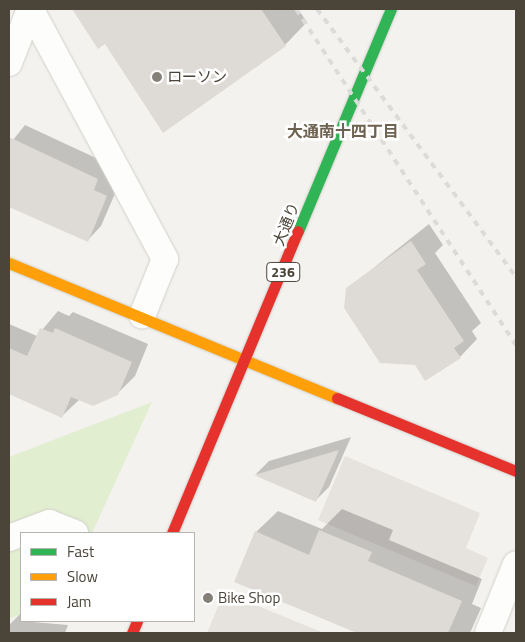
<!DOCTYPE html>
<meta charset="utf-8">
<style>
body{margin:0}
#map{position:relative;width:525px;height:642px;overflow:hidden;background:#f4f2ee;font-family:"Titillium Web","Noto Sans JP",sans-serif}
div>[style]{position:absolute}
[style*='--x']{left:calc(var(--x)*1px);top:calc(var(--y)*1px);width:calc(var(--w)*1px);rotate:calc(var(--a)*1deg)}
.green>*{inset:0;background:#e1eecf}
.parking>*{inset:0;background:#e6e3df}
.shadow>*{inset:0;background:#0003}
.building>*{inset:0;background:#dedbd6}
.roads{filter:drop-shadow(0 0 1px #d2d0cb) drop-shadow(0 0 1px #d2d0cb)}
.street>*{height:26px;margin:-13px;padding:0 13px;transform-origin:13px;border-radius:13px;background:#fdfdfc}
.fast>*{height:11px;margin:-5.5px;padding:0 5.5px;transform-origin:5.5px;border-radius:5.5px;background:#30b455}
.slow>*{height:11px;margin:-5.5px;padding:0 5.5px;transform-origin:5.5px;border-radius:5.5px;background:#ff9f0a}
.jam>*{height:11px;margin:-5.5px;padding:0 5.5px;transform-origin:5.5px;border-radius:5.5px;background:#e5322d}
.rail>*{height:4px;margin-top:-2px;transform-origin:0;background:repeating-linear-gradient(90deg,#dbdbda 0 6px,transparent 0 12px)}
.dots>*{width:14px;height:14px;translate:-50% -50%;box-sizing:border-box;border:2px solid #fff;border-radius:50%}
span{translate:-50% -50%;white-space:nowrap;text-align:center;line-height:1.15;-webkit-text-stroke:5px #fff;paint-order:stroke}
.shield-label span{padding:1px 4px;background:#fff;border:1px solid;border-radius:4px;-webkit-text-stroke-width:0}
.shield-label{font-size:14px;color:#4b4439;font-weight:700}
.poi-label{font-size:15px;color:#4b4439}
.left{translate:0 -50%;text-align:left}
.street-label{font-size:15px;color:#4b4439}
.neighbourhood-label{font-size:16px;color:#6e6250;font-weight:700}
.frame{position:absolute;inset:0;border:10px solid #4b4439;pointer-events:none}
.legend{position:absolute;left:20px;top:532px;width:175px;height:90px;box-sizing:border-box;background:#fff;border:1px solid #b7b4b0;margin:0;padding:6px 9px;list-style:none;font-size:15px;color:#4b4439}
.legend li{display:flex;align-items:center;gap:10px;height:25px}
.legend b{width:25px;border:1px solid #b7b4b0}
</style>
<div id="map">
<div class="green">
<div style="clip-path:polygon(152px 402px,92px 533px,21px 533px,21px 614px,9px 619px,9px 457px)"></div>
</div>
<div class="parking">
<div style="clip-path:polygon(345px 456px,480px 513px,466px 548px,488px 558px,476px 586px,318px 520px)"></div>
<div style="clip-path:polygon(224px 592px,324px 633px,207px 633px)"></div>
</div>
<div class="shadow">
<div style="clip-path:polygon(74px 9px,298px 9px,307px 22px,285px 45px,105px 42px,99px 47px)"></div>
<div style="clip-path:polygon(25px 125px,111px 165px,120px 182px,101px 226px,88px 240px,9px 206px,9px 145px)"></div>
<div style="clip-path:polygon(429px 224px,443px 245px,435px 253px,481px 323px,472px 331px,477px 339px,460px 357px,415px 364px,347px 289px)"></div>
<div style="clip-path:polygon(58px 311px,69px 316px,73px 312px,148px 344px,135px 376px,117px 394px,80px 399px,62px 416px,9px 393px,9px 324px,37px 336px)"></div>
<div style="clip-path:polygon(351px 437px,329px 487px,316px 500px,256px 474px,269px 461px)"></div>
<div style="clip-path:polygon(342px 509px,393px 530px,389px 540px,482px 579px,472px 604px,481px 608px,470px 633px,361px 633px,236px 581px,256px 532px,278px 511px,322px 529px)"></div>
<div style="clip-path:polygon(21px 613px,21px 621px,68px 625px,65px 633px,9px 633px,9px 625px)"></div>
</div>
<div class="building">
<div style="clip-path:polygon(72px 9px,261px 9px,286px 46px,163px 133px,105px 44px,98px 49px)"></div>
<div style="clip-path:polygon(9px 137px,98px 179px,94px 190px,107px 196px,88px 242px,9px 207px)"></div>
<div style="clip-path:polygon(411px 241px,426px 264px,417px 270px,464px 341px,454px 348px,461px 358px,425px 381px,415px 365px,380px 363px,344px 308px,346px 288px)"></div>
<div style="clip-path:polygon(40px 328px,53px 333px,55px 328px,132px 362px,118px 395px,93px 406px,71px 397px,62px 418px,9px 394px,9px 348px,27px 356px)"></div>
<div style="clip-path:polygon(339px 450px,316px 502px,254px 475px)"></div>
<div style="clip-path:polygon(319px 530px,372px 552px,368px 561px,462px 601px,448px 633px,357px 633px,234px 582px,255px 531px,309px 555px)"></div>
</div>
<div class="roads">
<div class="street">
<div style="--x:31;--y:10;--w:283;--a:61.7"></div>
<div style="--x:165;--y:259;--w:61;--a:112"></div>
<div style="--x:9;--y:63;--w:58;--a:-68.7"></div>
<div style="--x:9;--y:538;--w:43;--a:-20.6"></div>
<div style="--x:49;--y:523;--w:28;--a:21"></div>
<div style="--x:488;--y:633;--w:74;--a:-67.9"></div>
</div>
<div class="fast">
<div style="--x:298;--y:231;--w:241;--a:-67.3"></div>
</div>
<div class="slow">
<div style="--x:9;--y:263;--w:355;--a:22.4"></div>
</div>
<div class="jam">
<div style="--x:337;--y:398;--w:193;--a:22.2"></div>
<div style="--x:172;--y:533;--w:327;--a:-67.4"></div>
<div style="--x:132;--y:633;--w:13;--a:-67"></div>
</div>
</div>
<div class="rail">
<div style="--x:296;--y:9;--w:402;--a:56.8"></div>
<div style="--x:317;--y:9;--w:334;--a:53.4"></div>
</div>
<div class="dots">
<div style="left:157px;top:77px;background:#868178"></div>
<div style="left:208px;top:598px;background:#868178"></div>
</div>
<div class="shield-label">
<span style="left:283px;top:272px">236</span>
</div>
<div class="poi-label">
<span class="left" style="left:167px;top:77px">ローソン</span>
<span class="left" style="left:218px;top:598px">Bike Shop</span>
</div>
<div class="street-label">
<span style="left:286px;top:224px;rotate:-68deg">大通り</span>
</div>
<div class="neighbourhood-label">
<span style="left:343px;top:131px">大通南十四丁目</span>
</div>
<div class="frame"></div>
<ul class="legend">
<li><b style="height:6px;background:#30b455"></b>Fast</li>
<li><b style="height:6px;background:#ff9f0a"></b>Slow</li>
<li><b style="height:6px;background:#e5322d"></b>Jam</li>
</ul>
</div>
